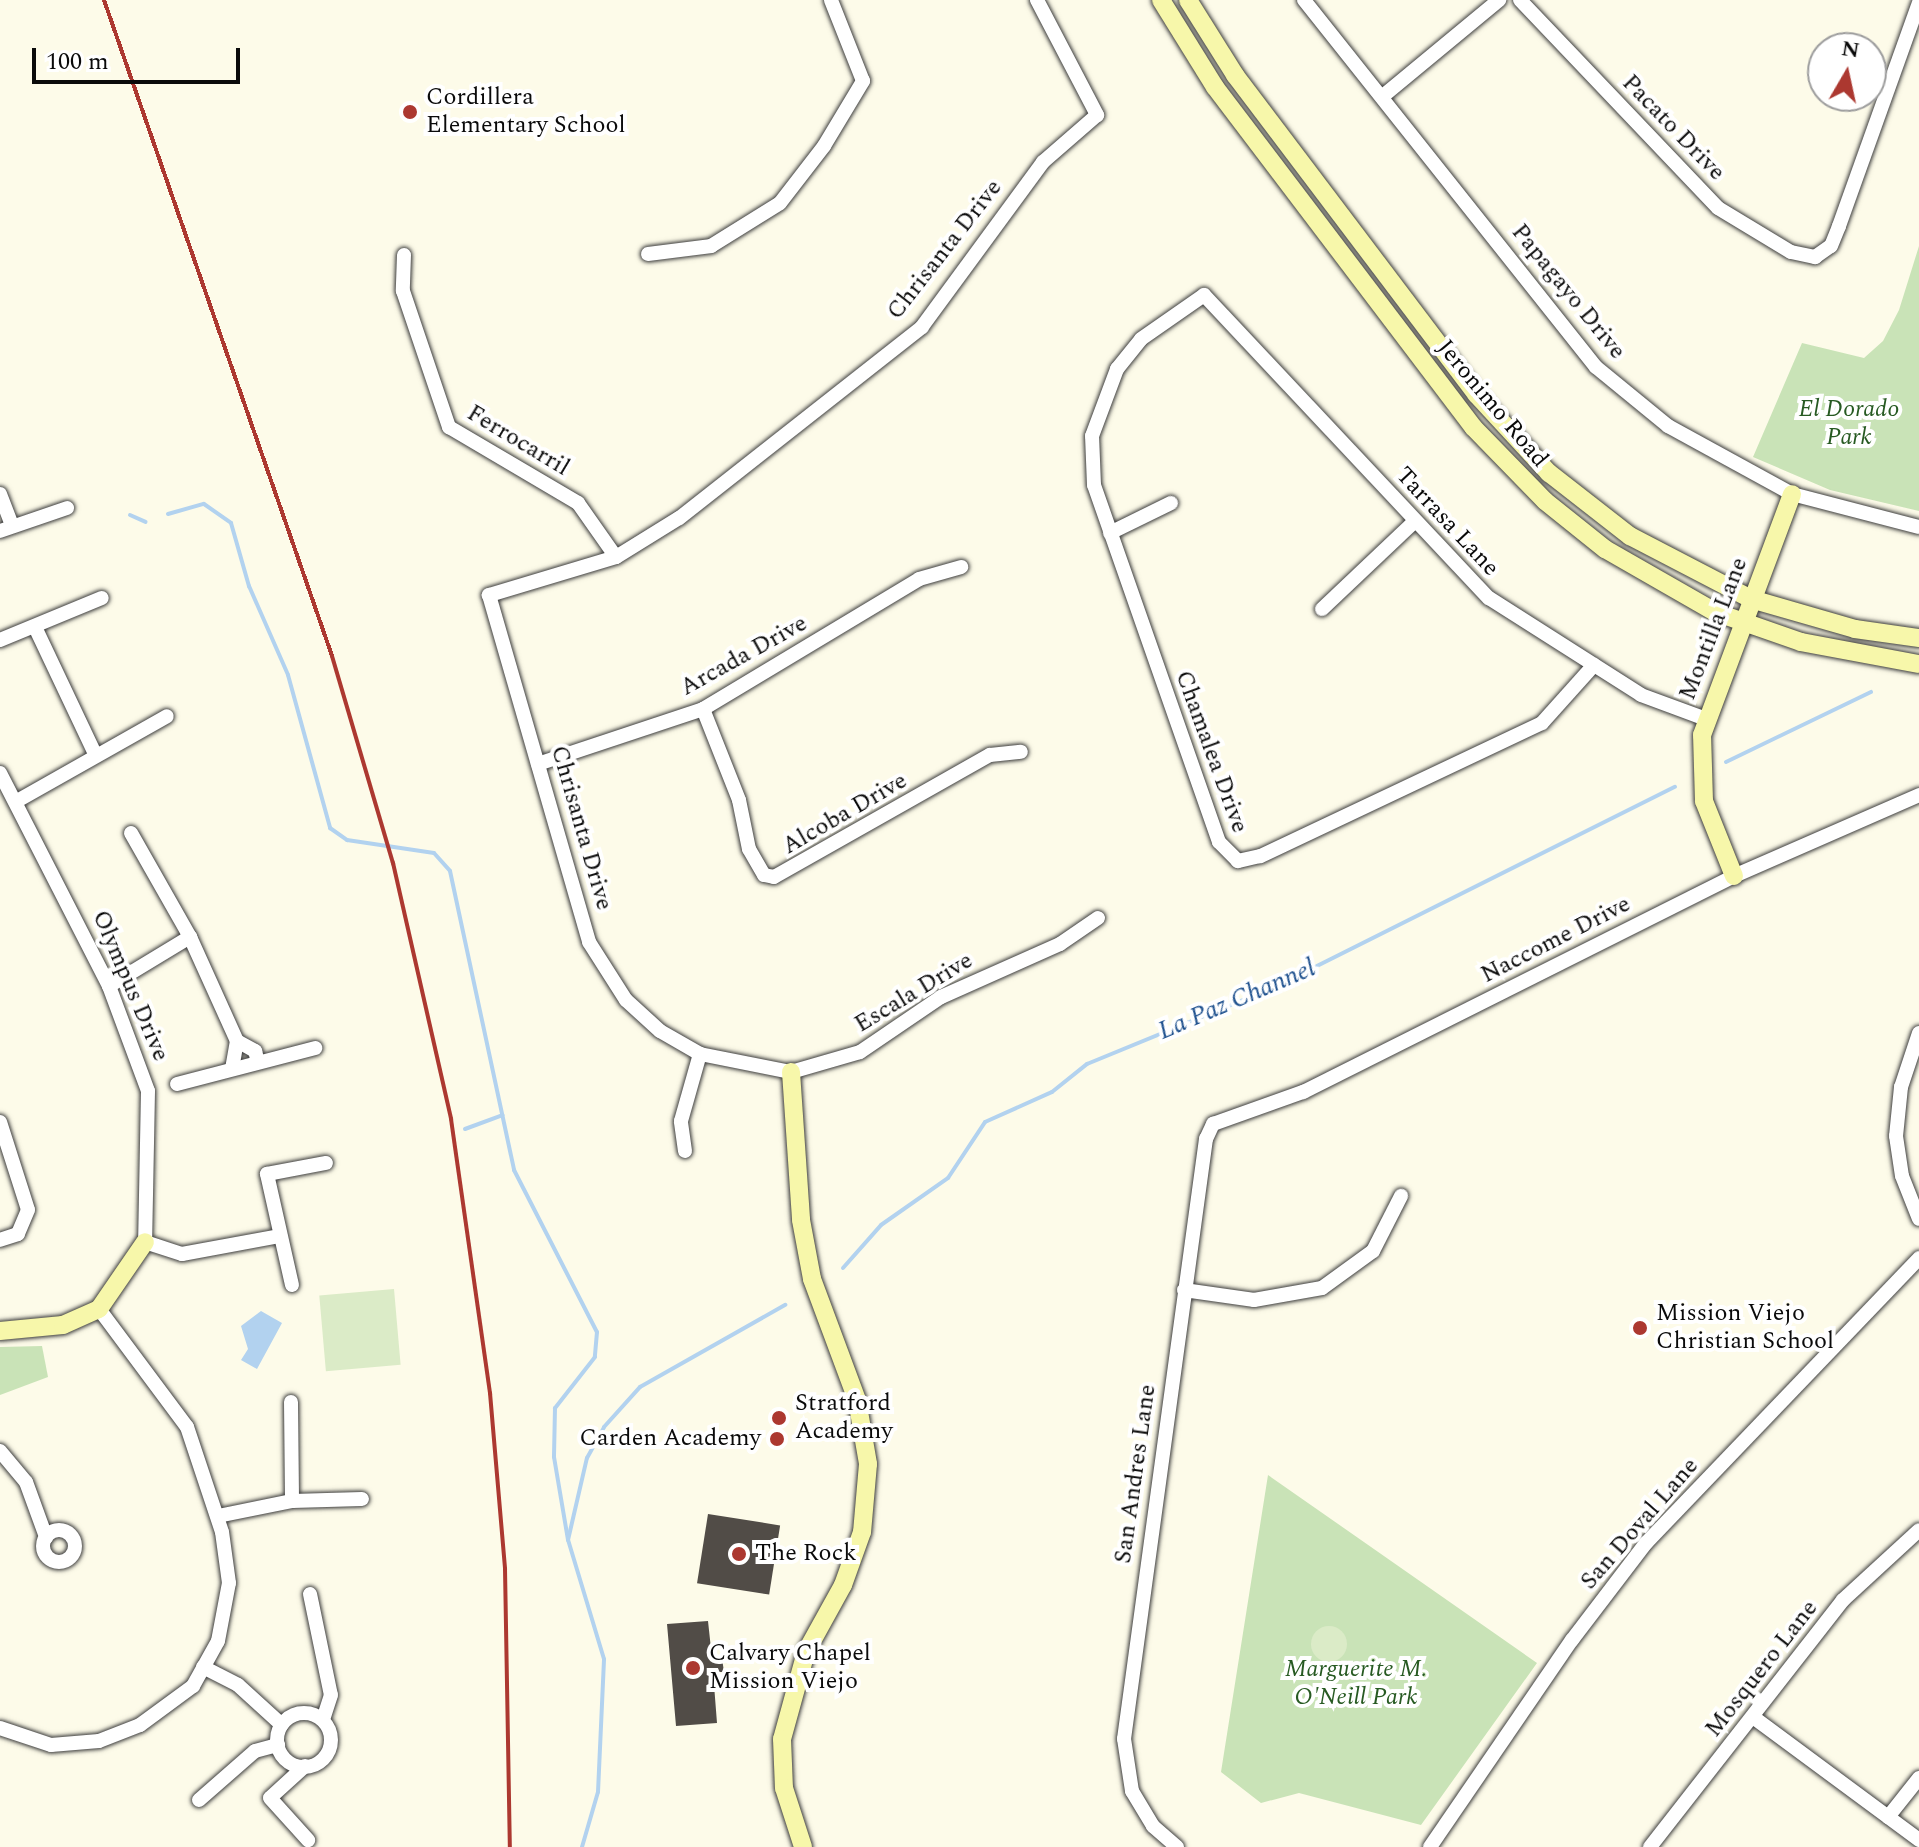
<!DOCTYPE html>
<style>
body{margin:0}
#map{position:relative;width:1919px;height:1847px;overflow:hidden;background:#fdfbe9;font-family:Spectral,serif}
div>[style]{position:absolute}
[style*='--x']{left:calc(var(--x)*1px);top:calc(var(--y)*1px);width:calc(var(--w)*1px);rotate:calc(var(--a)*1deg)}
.green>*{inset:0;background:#c9e3b7}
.pitch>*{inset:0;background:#dbebc7;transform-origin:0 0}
.round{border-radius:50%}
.water>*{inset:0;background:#b2d2ef}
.stream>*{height:4px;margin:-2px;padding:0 2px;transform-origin:2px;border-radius:2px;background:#b2d2ef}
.building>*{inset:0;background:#514c47;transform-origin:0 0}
.roads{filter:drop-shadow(0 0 2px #3d3d3d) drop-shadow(0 0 2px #3d3d3d)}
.street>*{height:14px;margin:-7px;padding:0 7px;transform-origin:7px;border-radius:7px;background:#fff}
.street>.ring{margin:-7px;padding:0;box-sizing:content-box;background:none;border:14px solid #fff;border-radius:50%}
.secondary>*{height:18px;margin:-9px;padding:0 9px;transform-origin:9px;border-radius:9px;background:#f7f7aa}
.rail>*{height:4px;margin:-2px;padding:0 2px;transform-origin:2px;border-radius:2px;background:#ac3830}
.dots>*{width:22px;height:22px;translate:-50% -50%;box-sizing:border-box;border:4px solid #fff;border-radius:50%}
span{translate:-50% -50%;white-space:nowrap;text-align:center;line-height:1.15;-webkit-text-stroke:8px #fff;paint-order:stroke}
.poi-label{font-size:24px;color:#0a0a0a}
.left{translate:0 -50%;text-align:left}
.right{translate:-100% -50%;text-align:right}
.street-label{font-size:24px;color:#0a0a0a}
.park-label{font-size:24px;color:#275a22;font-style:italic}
.water-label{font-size:26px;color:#20528f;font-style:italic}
.north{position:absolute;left:1807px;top:32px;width:80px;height:80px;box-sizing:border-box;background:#fff;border:2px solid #9d9d9d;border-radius:50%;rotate:9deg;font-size:22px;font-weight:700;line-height:32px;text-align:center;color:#0a0a0a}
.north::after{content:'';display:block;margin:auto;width:28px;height:36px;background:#ac3830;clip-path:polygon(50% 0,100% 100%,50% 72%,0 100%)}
.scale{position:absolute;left:32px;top:48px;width:208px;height:36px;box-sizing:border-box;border:4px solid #0a0a0a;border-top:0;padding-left:10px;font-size:24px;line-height:28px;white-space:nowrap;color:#0a0a0a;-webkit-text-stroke:6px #fff;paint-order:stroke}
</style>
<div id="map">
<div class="green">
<div style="clip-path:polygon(1919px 246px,1919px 511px,1830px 490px,1753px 457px,1802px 343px,1864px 358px,1883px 341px,1899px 310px)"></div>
<div style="clip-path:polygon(42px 1346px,48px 1377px,0 1395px,0 1347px)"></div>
<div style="clip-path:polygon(1268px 1475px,1537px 1663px,1421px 1825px,1299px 1793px,1261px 1803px,1221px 1772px)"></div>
</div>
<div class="pitch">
<div style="left:394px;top:1289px;width:76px;height:75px;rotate:85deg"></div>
<div class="round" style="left:1311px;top:1626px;width:36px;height:36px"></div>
</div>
<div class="water">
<div style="clip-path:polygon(261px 1311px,282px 1323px,257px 1369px,241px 1360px,248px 1349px,241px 1326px)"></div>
</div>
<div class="stream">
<div style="--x:168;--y:514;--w:37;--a:-16"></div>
<div style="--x:204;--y:504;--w:33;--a:35"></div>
<div style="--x:231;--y:523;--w:66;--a:74.1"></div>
<div style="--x:249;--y:586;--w:97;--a:66.3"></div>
<div style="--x:288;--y:675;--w:159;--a:74.6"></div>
<div style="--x:330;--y:828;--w:21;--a:35"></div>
<div style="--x:347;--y:840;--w:88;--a:8.5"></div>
<div style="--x:434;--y:853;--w:24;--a:48"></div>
<div style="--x:450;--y:871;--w:306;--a:77.9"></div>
<div style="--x:514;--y:1170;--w:182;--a:62.9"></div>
<div style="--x:597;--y:1332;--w:25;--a:95"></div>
<div style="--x:595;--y:1357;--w:65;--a:128.1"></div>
<div style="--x:555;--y:1408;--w:49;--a:91.2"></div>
<div style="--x:554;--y:1457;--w:84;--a:80.4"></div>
<div style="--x:130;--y:515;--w:17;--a:24"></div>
<div style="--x:1726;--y:762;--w:161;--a:-25.8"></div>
<div style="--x:465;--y:1129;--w:40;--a:-20.2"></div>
<div style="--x:843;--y:1268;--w:57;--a:-48.5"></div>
<div style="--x:881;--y:1225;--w:82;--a:-35"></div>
<div style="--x:948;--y:1178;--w:67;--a:-56.5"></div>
<div style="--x:985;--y:1122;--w:73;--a:-24.1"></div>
<div style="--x:1052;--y:1092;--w:45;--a:-38.7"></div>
<div style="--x:1087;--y:1064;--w:205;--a:-22.3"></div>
<div style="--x:1277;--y:986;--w:445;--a:-26.6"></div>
<div style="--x:582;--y:1847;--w:57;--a:-73.8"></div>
<div style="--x:598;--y:1792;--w:133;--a:-87.4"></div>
<div style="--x:604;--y:1659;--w:124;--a:-106.8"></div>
<div style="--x:568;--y:1540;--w:84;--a:-77"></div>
<div style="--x:587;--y:1458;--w:35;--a:-61"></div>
<div style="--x:604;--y:1427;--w:54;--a:-48"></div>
<div style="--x:640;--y:1387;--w:167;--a:-29.5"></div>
</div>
<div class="building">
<div style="left:708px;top:1514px;width:73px;height:70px;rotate:9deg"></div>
<div style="clip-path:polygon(708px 1621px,712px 1658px,722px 1658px,724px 1672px,713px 1672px,717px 1723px,676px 1726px,667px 1624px)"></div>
</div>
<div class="roads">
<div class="street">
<div style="--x:1037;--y:0;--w:130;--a:62.4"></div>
<div style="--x:1097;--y:115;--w:72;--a:139"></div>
<div style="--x:1043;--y:162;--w:205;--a:126.3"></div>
<div style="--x:922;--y:327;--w:309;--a:141.8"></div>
<div style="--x:679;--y:518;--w:74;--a:148.2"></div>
<div style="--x:616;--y:557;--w:133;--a:163.3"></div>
<div style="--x:489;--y:595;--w:361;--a:73.9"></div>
<div style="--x:589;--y:942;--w:69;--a:57.5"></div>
<div style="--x:626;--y:1000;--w:46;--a:42.4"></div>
<div style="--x:660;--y:1031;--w:46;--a:29.9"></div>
<div style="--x:700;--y:1054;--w:93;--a:11.2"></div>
<div style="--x:791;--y:1072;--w:72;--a:-16.2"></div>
<div style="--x:860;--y:1052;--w:98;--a:-34.2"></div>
<div style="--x:941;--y:997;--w:130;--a:-24"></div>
<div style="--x:1060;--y:944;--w:46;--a:-34.4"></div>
<div style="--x:1304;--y:0;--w:469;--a:51.5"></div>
<div style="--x:1596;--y:367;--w:93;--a:39.3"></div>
<div style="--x:1668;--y:426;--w:141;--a:28.7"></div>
<div style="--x:1792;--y:494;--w:131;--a:14.6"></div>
<div style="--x:1520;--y:0;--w:287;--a:46.4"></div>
<div style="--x:1718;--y:208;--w:85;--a:31.1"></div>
<div style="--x:1791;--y:252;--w:25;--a:12"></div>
<div style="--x:1815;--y:257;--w:19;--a:-35"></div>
<div style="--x:1831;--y:246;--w:22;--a:-68"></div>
<div style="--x:1839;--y:226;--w:238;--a:-70.3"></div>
<div style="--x:1383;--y:96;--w:151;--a:-39.6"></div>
<div style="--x:648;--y:254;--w:64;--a:-7.2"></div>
<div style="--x:711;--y:246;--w:81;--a:-31.9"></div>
<div style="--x:780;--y:203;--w:72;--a:-52.3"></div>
<div style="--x:824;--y:146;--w:76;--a:-59"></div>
<div style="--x:863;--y:81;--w:87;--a:-111.6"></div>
<div style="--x:404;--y:255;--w:36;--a:92"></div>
<div style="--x:403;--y:291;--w:144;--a:71.3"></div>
<div style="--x:449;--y:427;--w:150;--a:30.5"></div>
<div style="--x:578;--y:503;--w:66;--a:54.9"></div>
<div style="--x:0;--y:494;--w:34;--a:69"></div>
<div style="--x:0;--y:531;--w:71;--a:-18.9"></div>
<div style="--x:1110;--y:533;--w:68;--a:-26.2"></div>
<div style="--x:1322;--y:609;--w:127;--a:-43.4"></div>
<div style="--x:35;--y:627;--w:140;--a:64.7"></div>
<div style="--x:0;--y:640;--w:110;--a:-22.4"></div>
<div style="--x:1594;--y:665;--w:78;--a:131.9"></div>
<div style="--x:1542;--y:723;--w:312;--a:154.7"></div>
<div style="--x:1260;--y:856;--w:23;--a:167"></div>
<div style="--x:1238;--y:861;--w:27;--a:-135"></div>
<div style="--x:1219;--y:842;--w:378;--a:-109.3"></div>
<div style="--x:1094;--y:485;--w:49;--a:-92.3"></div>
<div style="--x:1092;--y:436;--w:72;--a:-69.5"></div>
<div style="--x:1117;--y:369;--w:38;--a:-51"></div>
<div style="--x:1141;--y:339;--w:77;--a:-34.9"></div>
<div style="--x:1204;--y:295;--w:416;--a:46.8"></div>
<div style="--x:1489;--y:598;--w:180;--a:32.5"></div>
<div style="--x:1641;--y:695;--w:69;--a:20.3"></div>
<div style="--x:703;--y:709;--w:98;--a:68.4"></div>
<div style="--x:739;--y:800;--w:50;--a:78.5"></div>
<div style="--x:749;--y:849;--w:30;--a:60"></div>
<div style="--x:764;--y:875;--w:10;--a:11"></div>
<div style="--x:774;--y:877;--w:248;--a:-29.5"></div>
<div style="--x:990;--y:755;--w:31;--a:-6"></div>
<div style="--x:538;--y:764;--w:174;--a:-18.4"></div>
<div style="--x:703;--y:709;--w:252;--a:-31"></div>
<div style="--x:919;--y:579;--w:44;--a:-15.9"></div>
<div style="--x:0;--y:773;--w:239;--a:62.9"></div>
<div style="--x:109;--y:986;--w:112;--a:69.6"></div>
<div style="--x:148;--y:1091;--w:151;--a:91.1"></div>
<div style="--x:145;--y:1242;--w:39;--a:18"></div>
<div style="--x:182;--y:1254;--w:100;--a:-10.4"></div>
<div style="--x:17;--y:801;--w:172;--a:-29.5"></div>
<div style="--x:131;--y:833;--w:120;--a:60.4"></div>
<div style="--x:190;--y:937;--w:114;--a:65.7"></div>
<div style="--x:237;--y:1041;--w:21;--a:29"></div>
<div style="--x:255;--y:1051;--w:11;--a:75"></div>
<div style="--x:109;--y:986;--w:95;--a:-31.2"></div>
<div style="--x:1919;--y:1033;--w:57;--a:108.4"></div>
<div style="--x:1901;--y:1087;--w:49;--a:95.8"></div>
<div style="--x:1896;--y:1136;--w:40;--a:81.5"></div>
<div style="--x:1902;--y:1176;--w:46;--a:68.4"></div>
<div style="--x:232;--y:1069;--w:28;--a:-80"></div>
<div style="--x:177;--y:1084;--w:143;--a:-14.6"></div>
<div style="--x:0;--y:1122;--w:92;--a:72.3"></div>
<div style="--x:28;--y:1210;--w:26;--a:113"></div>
<div style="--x:18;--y:1234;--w:19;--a:162"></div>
<div style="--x:685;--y:1151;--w:30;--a:-98"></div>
<div style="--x:681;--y:1121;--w:70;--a:-74.2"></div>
<div style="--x:292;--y:1285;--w:114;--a:-102.7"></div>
<div style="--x:267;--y:1174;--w:60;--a:-10.6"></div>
<div style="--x:1184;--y:1290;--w:71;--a:8.1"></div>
<div style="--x:1254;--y:1300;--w:69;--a:-10"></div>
<div style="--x:1322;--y:1288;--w:63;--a:-36"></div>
<div style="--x:1373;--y:1251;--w:62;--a:-63"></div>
<div style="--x:291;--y:1402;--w:99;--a:89.4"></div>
<div style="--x:0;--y:1451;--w:40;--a:50"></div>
<div style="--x:26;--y:1482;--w:59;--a:70"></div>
<div style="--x:218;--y:1516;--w:76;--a:-11.5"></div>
<div style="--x:292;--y:1501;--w:70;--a:-1.6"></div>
<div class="ring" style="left:43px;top:1530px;width:18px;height:18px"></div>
<div style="--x:310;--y:1594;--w:103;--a:78.3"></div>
<div style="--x:331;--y:1695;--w:26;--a:108"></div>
<div style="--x:203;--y:1667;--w:39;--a:27"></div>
<div style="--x:238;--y:1685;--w:59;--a:42.3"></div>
<div class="ring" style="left:277px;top:1713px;width:40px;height:40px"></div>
<div style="--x:1753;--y:1717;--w:207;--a:36.5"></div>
<div style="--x:0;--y:1728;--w:54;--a:18.4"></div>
<div style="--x:51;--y:1745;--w:48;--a:-4.8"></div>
<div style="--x:99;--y:1741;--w:44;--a:-21.3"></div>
<div style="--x:140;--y:1725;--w:66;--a:-36.3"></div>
<div style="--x:193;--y:1686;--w:51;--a:-60.9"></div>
<div style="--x:218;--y:1641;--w:59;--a:-79.3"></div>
<div style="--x:229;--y:1583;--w:51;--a:-97.8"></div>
<div style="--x:222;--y:1532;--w:111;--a:-108.4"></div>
<div style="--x:187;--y:1427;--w:147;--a:-126.7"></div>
<div style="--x:305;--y:1766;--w:47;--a:137.6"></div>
<div style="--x:270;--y:1798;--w:57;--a:47.9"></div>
<div style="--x:199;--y:1800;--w:74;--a:-41.2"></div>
<div style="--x:255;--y:1751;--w:24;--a:-15"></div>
<div style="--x:1888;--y:1817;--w:50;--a:-51.5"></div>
<div style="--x:1177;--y:1847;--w:32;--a:-139"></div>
<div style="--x:1153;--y:1826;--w:41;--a:-121"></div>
<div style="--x:1132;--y:1791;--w:53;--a:-98.7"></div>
<div style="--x:1124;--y:1739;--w:606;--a:-82.22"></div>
<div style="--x:1206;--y:1139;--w:17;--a:-65"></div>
<div style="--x:1213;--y:1124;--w:96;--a:-19.6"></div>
<div style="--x:1303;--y:1092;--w:482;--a:-26.6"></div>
<div style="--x:1734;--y:876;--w:202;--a:-23.6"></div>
<div style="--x:1430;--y:1847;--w:251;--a:-55.6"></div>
<div style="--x:1572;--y:1640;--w:122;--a:-52.7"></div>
<div style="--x:1646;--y:1543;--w:395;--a:-46.2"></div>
<div style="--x:1650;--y:1847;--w:313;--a:-52"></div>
<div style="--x:1843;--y:1600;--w:103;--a:-42.6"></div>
</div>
<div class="secondary">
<div style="--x:1161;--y:0;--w:102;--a:58.2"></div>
<div style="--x:1215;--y:87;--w:427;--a:52.8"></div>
<div style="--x:1473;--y:427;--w:103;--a:45.8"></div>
<div style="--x:1545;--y:501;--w:77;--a:38.7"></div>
<div style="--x:1605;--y:549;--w:127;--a:29.8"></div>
<div style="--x:1715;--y:612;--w:91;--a:19.2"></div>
<div style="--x:1801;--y:642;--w:120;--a:10.6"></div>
<div style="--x:1188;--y:0;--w:89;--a:57.9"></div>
<div style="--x:1235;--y:75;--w:400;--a:52.9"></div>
<div style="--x:1476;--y:394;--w:108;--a:47.3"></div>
<div style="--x:1549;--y:473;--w:103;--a:37.9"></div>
<div style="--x:1630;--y:536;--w:136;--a:27.5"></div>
<div style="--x:1751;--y:599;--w:108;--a:16.1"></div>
<div style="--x:1855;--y:629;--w:65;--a:8"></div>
<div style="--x:1734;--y:876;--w:81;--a:-111.8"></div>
<div style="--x:1704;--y:801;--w:66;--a:-91.7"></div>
<div style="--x:1702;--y:735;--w:257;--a:-69.5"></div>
<div style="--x:791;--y:1072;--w:148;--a:86.1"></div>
<div style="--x:801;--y:1220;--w:60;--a:79.4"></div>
<div style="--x:812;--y:1279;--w:129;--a:69.6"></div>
<div style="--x:857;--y:1400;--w:65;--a:80.2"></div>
<div style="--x:868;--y:1464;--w:68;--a:95"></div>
<div style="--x:862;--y:1532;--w:56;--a:109.7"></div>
<div style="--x:843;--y:1585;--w:77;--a:118.9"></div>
<div style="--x:806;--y:1652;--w:90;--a:105.4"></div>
<div style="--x:782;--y:1739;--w:49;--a:87.7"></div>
<div style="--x:784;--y:1788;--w:62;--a:72.1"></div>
<div style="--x:0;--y:1331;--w:63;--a:-5.4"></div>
<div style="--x:63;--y:1325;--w:39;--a:-24"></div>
<div style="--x:99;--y:1309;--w:81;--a:-55.5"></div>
</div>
</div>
<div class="rail">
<div style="--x:104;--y:0;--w:694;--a:70.83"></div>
<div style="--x:332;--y:656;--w:216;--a:73.6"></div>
<div style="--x:393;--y:863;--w:262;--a:77.2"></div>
<div style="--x:451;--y:1119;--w:277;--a:81.9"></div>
<div style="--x:490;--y:1393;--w:177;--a:85.1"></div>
<div style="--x:505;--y:1569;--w:278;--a:89"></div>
</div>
<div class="dots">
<div style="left:410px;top:112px;background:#ac3830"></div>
<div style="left:1640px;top:1328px;background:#ac3830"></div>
<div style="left:779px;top:1418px;background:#ac3830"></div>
<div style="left:777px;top:1439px;background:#ac3830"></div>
<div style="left:739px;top:1554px;background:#ac3830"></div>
<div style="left:693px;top:1668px;background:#ac3830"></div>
</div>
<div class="poi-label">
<span class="left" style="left:426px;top:112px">Cordillera<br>Elementary School</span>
<span class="left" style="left:1656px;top:1328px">Mission Viejo<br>Christian School</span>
<span class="left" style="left:795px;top:1418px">Stratford<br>Academy</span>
<span class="right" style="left:761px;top:1439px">Carden Academy</span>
<span class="left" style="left:755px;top:1554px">The Rock</span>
<span class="left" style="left:709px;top:1668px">Calvary Chapel<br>Mission Viejo</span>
</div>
<div class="street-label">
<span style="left:1673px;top:128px;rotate:46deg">Pacato Drive</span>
<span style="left:945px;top:250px;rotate:-52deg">Chrisanta Drive</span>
<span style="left:1568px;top:292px;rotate:51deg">Papagayo Drive</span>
<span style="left:1492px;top:404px;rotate:50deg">Jeronimo Road</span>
<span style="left:518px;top:441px;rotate:31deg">Ferrocarril</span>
<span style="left:1447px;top:522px;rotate:47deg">Tarrasa Lane</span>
<span style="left:1714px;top:629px;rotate:-69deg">Montilla Lane</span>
<span style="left:744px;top:656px;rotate:-29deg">Arcada Drive</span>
<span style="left:1211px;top:752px;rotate:70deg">Chamalea Drive</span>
<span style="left:845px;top:814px;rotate:-30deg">Alcoba Drive</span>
<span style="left:581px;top:828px;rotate:74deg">Chrisanta Drive</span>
<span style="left:1556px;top:940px;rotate:-27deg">Naccome Drive</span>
<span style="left:130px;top:986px;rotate:67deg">Olympus Drive</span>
<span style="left:914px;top:993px;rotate:-31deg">Escala Drive</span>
<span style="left:1136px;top:1474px;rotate:-82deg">San Andres Lane</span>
<span style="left:1640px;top:1524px;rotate:-49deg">San Doval Lane</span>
<span style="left:1762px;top:1669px;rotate:-52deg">Mosquero Lane</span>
</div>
<div class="park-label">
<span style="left:1849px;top:424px">El Dorado<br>Park</span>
<span style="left:1356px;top:1684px">Marguerite M.<br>O'Neill Park</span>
</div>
<div class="water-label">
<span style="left:1237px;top:1000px;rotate:-23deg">La Paz Channel</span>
</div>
<div class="north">N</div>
<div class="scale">100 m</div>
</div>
